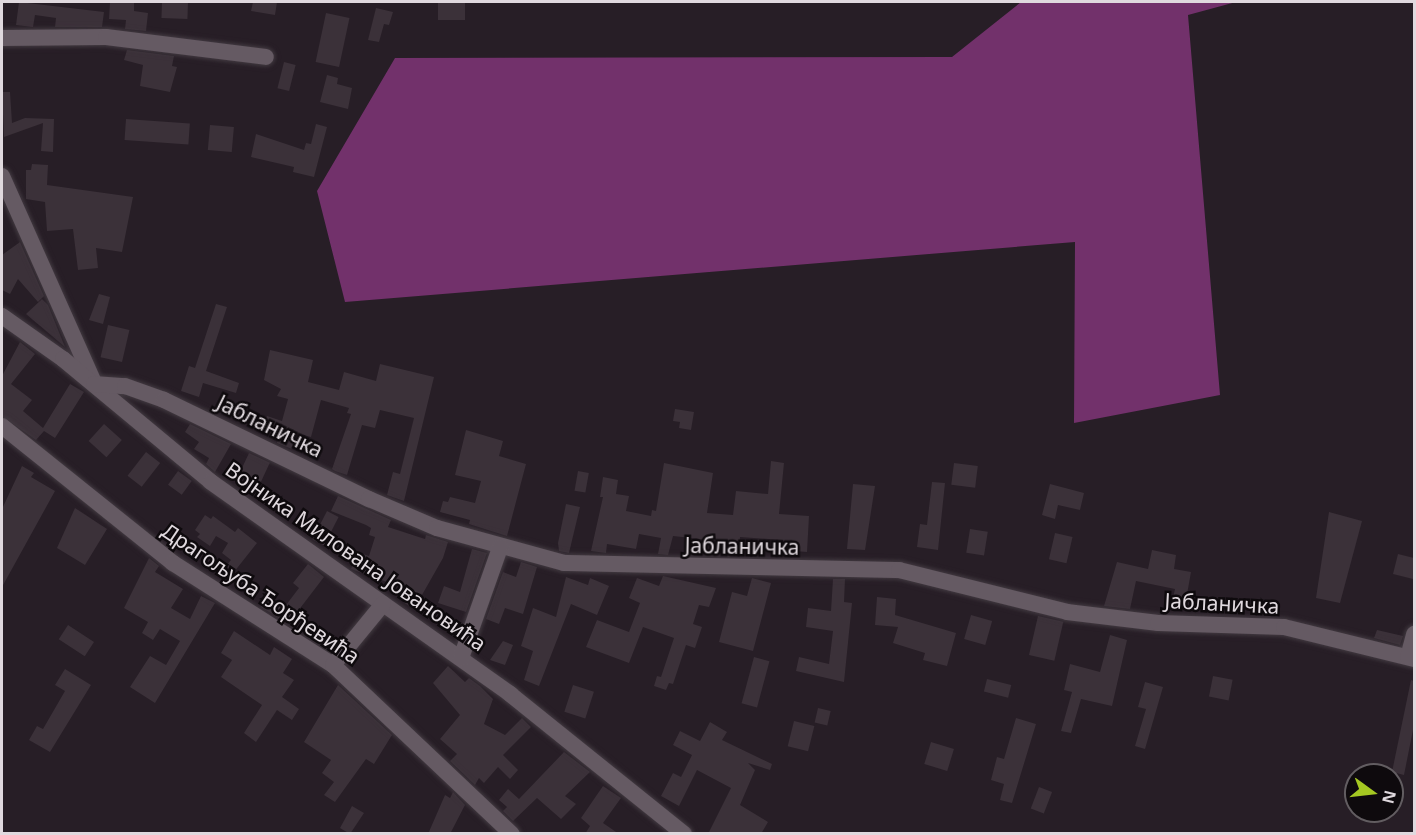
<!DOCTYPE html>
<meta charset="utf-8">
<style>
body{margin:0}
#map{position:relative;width:1416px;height:835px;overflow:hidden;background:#271e26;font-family:"Noto Sans",sans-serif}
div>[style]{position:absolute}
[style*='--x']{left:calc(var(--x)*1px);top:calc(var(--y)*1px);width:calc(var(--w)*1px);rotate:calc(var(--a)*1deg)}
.forest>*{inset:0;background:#72316b}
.building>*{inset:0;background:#3b3139;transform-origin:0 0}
.roads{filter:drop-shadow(0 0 2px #423a41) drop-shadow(0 0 2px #423a41)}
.minor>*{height:16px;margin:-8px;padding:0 8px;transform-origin:8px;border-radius:8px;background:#655a63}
span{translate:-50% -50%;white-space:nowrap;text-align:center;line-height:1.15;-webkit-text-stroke:5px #0e0a0d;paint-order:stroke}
.street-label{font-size:21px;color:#e0d9de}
.frame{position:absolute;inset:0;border:3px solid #e0d9de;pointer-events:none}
.north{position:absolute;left:1344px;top:763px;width:60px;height:60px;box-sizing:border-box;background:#0e0a0d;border:2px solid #625d61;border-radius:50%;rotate:105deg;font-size:16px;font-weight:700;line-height:24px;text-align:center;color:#e0d9de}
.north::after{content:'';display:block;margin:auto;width:21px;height:27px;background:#a5c822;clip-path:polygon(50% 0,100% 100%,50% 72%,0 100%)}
</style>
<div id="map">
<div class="forest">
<div style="clip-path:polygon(1021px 2px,1236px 2px,1188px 15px,1220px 395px,1074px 423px,1075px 242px,345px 302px,317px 191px,395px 58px,952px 57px)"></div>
</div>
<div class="building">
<div style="clip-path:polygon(19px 2px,104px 12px,102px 27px,55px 27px,56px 18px,35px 15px,33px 27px,16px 25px)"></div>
<div style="clip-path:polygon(110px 2px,134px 2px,134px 11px,148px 13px,146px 31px,125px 29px,126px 20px,109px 19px)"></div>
<div style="left:162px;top:2px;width:26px;height:16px;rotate:2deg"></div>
<div style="clip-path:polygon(253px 2px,277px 2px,275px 15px,251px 11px)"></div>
<div style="left:438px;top:2px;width:27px;height:18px"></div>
<div style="clip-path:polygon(376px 8px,393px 12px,389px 25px,384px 24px,379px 42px,368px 40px)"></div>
<div style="left:326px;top:13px;width:24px;height:50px;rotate:12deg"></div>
<div style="clip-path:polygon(127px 50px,174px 56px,172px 66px,177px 67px,170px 92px,140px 86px,143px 65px,124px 60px)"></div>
<div style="left:284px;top:62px;width:12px;height:27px;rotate:14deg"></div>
<div style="clip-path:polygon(327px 75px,338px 78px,337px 84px,352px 88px,348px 109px,320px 102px)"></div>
<div style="clip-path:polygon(2px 92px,10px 92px,12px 123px,25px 118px,54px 119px,53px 152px,41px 151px,43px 123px,4px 137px)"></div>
<div style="left:126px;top:119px;width:64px;height:21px;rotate:4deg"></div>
<div style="clip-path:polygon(316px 124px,327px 127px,314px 177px,293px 172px,294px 167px,251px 157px,256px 134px,304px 150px,306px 143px,311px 144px)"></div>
<div style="left:210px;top:125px;width:24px;height:25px;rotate:5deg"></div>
<div style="clip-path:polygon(32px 164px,48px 165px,47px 185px,133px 197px,122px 252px,96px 248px,98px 268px,78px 270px,73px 229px,47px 231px,45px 202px,26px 199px,26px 170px,31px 170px)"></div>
<div style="clip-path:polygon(20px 242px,44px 296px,38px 302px,18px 279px,10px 294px,2px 290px,2px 255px)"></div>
<div style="clip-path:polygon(99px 294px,110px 297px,103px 324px,89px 320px)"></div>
<div style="clip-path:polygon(42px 299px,48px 305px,65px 347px,26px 314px)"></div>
<div style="clip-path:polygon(216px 304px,227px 307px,206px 371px,239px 383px,236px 393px,203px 383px,199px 397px,181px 391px,189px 366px,195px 368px)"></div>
<div style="left:108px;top:325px;width:22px;height:33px;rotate:13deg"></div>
<div style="clip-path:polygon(20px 342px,35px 354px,11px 384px,32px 400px,23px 411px,43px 428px,70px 384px,84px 392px,55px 438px,44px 431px,36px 440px,2px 416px,2px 376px)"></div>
<div style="clip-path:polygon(270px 350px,313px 360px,308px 382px,339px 390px,344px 372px,376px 381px,380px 364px,434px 377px,404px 501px,387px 495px,393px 472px,400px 474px,414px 418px,380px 410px,375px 428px,362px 425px,347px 475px,335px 471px,332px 469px,351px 414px,347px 413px,349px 408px,321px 400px,311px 437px,296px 433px,292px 449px,277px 443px,279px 435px,260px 430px,267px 416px,282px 421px,288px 399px,277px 396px,281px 389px,264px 380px)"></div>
<div style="clip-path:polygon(675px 409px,694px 412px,691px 430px,679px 428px,680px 422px,673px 421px)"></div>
<div style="left:104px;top:424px;width:24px;height:23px;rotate:42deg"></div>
<div style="clip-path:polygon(190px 424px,231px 444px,215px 472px,206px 464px,209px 458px,194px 449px,199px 442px,185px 432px)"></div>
<div style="clip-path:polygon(466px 430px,503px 441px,499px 456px,526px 464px,507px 536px,469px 524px,470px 520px,440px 512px,443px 501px,448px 502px,450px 497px,475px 503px,481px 481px,455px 475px)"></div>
<div style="left:146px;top:452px;width:18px;height:30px;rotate:38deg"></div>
<div style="left:249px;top:453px;width:23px;height:21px;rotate:25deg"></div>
<div style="clip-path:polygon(771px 461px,784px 463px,779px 514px,809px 516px,807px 552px,783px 550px,783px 540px,740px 537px,739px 554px,727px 553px,728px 542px,673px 536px,668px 555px,658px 554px,661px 538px,639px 534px,636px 549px,607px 544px,606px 553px,591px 551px,603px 497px,600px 497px,603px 477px,618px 480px,616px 494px,629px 496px,626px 511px,651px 516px,652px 510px,656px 511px,664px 463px,713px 473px,707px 513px,733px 515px,736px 491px,768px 494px)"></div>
<div style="left:954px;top:463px;width:24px;height:22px;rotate:7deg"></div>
<div style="clip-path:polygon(22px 466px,34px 473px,31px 477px,55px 491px,2px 587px,2px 509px)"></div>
<div style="left:178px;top:471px;width:17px;height:17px;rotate:36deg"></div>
<div style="left:578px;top:471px;width:11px;height:20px;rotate:10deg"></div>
<div style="clip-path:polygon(932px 482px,945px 483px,938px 550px,917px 547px,920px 524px,927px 525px)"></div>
<div style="clip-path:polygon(853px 484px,875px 486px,865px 550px,847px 549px)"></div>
<div style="clip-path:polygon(1050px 484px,1084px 493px,1080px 510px,1058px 505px,1055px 519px,1042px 515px)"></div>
<div style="clip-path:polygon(338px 496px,391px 520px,388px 527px,425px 539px,426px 535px,448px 542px,443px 558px,414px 609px,403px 602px,409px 590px,351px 569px,357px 552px,369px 556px,375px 537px,369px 535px,371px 528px,366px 525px,331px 511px)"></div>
<div style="clip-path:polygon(566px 504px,580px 507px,569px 553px,559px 551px,558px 543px)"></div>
<div style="clip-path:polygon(75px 508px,107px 529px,85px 565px,57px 548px)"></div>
<div style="left:327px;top:511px;width:13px;height:32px;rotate:27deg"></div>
<div style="clip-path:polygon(1329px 512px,1362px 521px,1340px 603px,1316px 598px)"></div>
<div style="clip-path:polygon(205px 515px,211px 519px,213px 516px,235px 532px,238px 528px,257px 543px,234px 572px,226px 566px,231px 560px,222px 553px,228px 543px,216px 536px,210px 546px,197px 537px,200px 534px,195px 530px)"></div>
<div style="left:970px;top:529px;width:18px;height:24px;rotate:9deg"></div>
<div style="left:1055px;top:533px;width:18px;height:27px;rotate:13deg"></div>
<div style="clip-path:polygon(472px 549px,487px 553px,466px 612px,438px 603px,444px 586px,460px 592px)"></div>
<div style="clip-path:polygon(1152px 550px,1176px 555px,1174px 569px,1191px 572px,1186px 600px,1173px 598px,1175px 589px,1136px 581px,1130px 609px,1104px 606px,1117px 562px,1148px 569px)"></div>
<div style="clip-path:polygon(1398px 554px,1414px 558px,1413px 579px,1393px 574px)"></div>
<div style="clip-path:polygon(149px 558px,159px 566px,155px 572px,183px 589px,171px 608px,190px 619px,201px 596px,215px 603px,155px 703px,130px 687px,150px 656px,166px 665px,180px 641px,160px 629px,153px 640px,142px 633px,148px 622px,124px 608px)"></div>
<div style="clip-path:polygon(521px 562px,537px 567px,523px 614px,505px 608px,499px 624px,486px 619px,503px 572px,516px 577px)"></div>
<div style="clip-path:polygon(308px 564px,324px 577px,288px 624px,261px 607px,267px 598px,283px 609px,299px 588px,293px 583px)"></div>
<div style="clip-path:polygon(663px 576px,716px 588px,709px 607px,699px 605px,693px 624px,702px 627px,695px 648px,686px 645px,673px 684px,669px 683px,666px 690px,654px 686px,657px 676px,661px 677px,674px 638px,643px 627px,629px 663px,586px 647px,597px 620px,629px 632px,640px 603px,629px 598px,637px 578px,659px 586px)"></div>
<div style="clip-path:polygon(566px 577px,588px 585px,590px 578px,609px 586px,597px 615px,571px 604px,539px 686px,524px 680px,533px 651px,521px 646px,533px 608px,556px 617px)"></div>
<div style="clip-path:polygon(752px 578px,771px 583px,753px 651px,719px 642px,732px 592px,747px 596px)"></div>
<div style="clip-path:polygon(833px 579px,845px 579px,844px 602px,852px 603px,844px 682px,796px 671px,799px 657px,829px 664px,833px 631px,806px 627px,808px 608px,831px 611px)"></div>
<div style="clip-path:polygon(877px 597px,896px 599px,895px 615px,956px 633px,947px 666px,923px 660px,925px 653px,893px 643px,898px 627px,875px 625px)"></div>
<div style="left:971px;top:615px;width:22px;height:25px;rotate:16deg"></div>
<div style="left:1038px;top:616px;width:26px;height:40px;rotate:13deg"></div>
<div style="left:68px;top:625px;width:31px;height:17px;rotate:33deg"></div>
<div style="clip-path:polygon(1377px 630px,1403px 636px,1400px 645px,1374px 638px)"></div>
<div style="clip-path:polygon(234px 631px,270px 655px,274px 647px,292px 659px,283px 673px,294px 680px,282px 697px,299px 709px,292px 720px,277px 710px,256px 742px,244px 733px,262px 705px,221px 677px,232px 660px,221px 653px)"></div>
<div style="clip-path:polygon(1110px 635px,1127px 640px,1112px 706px,1081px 699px,1071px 733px,1061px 731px,1072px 692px,1064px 690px,1070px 664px,1100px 672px)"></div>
<div style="clip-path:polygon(503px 641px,513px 645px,505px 665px,490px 660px)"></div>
<div style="left:754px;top:657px;width:16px;height:48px;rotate:15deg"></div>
<div style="clip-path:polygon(448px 666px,465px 682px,469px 678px,480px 686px,493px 699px,484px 724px,505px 735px,522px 718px,531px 727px,503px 755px,518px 770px,510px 779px,498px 767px,484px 783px,479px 778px,475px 785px,450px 761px,457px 754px,440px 739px,460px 715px,433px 683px)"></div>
<div style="clip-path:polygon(65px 669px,91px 685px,50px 752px,29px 740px,37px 726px,43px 729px,65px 691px,55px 685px)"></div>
<div style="left:1213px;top:676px;width:20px;height:21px;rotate:11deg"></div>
<div style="left:987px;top:679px;width:25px;height:13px;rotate:14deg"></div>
<div style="clip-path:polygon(1411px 680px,1414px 681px,1414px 725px,1404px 775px,1392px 772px)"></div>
<div style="clip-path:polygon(1145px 682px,1163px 687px,1145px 749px,1135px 746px,1146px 709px,1138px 707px)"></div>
<div style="clip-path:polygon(338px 685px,392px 735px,374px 764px,366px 759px,335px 802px,324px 795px,334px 782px,322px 773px,331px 760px,304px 742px)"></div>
<div style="left:573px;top:685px;width:22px;height:28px;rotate:18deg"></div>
<div style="left:818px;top:708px;width:13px;height:15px;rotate:13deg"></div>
<div style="clip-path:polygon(1016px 718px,1036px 724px,1012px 803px,1000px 800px,1004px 784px,991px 780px,997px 757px,1004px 759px)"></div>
<div style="left:794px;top:721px;width:21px;height:26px;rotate:14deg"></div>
<div style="clip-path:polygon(710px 722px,727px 732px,722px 740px,772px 764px,770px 770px,748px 763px,755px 770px,740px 805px,768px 822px,761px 834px,708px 834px,731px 788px,697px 770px,679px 806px,661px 796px,673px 773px,681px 777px,692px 755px,673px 745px,680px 731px,700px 741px)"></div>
<div style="left:931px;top:742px;width:24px;height:23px;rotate:17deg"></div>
<div style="clip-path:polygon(564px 752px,590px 772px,565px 796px,576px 804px,561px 819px,537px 798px,513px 821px,503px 811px,507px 807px,499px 800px,508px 789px,519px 799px)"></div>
<div style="clip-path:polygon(603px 786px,621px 798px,603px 823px,619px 834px,585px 834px,590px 826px,581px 818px)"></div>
<div style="left:1039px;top:787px;width:14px;height:23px;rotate:21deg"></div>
<div style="clip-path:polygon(453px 792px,465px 805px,450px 834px,428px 834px,445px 795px,450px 798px)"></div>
<div style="clip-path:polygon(352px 806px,364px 813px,350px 834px,340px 828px)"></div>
</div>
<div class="roads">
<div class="minor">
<div style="--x:2;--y:38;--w:104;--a:-0.6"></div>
<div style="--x:106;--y:37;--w:161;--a:7.1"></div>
<div style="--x:2;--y:176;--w:227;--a:66"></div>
<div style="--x:2;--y:316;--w:75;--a:35.2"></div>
<div style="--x:63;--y:359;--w:192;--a:39.7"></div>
<div style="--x:211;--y:482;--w:367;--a:35.3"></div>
<div style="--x:510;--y:694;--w:223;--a:38.8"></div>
<div style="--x:94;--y:384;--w:31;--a:4"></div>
<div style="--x:125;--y:386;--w:41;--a:19.7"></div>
<div style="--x:164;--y:400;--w:228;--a:25.8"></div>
<div style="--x:369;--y:499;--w:74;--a:23.1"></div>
<div style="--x:437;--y:528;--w:132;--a:15.4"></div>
<div style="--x:564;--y:563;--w:335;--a:1.2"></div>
<div style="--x:899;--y:570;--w:173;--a:14"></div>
<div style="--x:1067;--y:612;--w:92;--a:6.9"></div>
<div style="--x:1158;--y:623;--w:126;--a:1.8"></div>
<div style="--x:1284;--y:627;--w:134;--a:13.8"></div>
<div style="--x:2;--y:426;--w:219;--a:38.7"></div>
<div style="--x:173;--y:563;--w:190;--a:32.5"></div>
<div style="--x:333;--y:665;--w:246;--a:43.4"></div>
<div style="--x:1408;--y:657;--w:24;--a:-75"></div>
<div style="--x:461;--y:658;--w:117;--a:-70.5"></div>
<div style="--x:333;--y:665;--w:79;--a:-50.7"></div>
</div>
</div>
<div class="street-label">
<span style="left:270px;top:426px;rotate:26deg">Јабланичка</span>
<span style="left:742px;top:546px;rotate:1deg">Јабланичка</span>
<span style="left:356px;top:556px;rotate:35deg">Војника Милована Јовановића</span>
<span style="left:261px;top:593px;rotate:34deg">Драгољуба Ђорђевића</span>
<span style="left:1222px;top:603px;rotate:3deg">Јабланичка</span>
</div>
<div class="frame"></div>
<div class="north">N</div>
</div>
